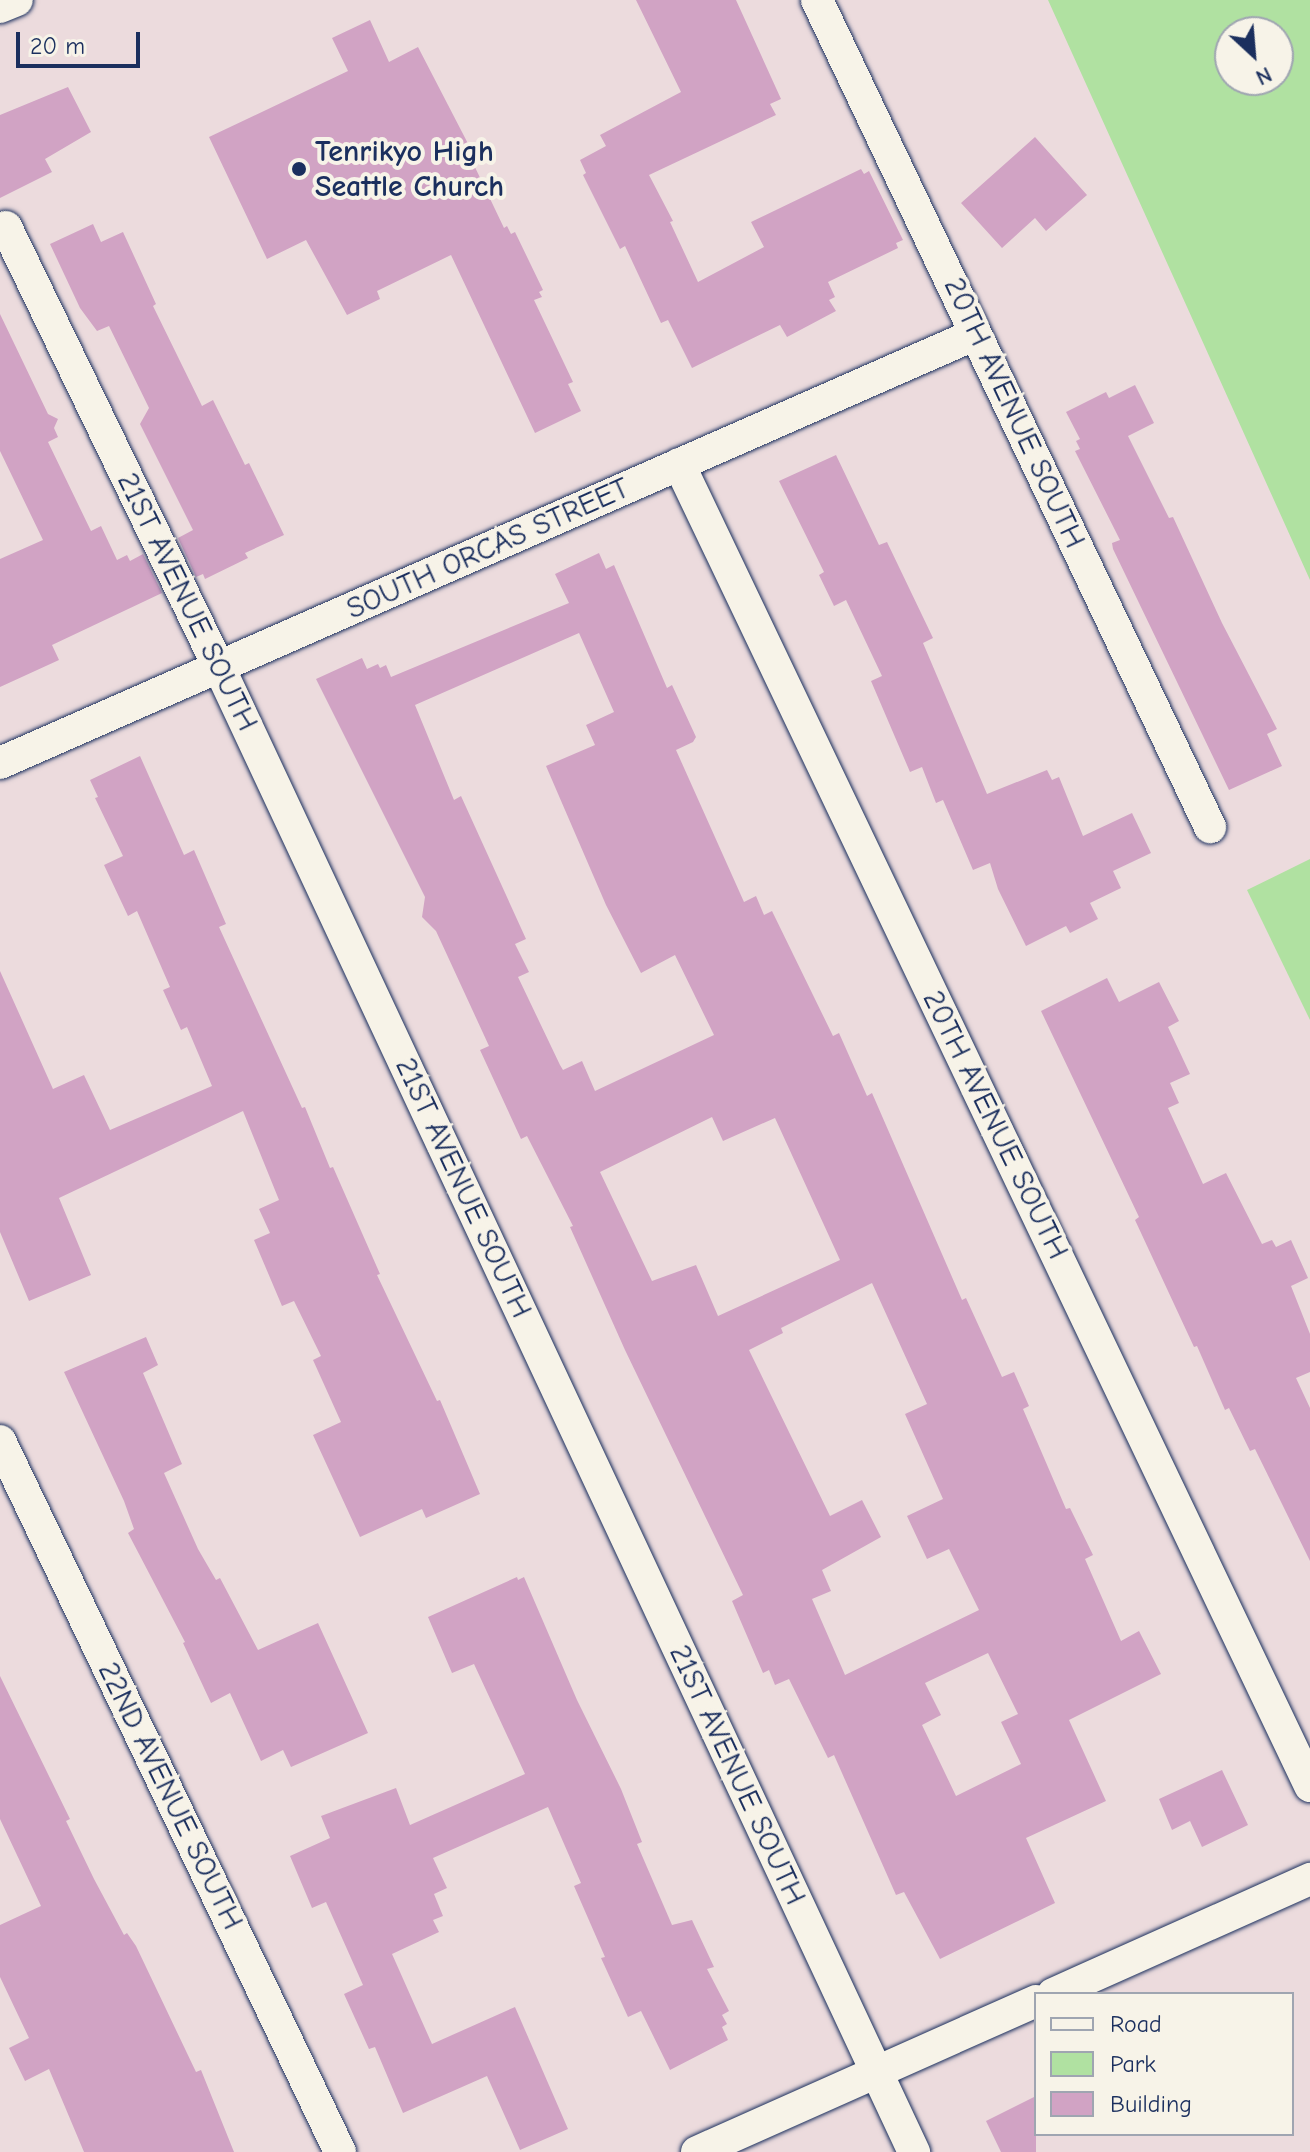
<!DOCTYPE html>
<style>
body{margin:0}
#map{position:relative;width:1310px;height:2152px;overflow:hidden;background:#ecdbdd;font-family:"Comic Neue",sans-serif}
div>[style]{position:absolute}
[style*='--x']{left:calc(var(--x)*1px);top:calc(var(--y)*1px);width:calc(var(--w)*1px);rotate:calc(var(--a)*1deg)}
.green>*{inset:0;background:#b0e1a1}
.building>*{inset:0;background:#d1a3c4}
.roads{filter:drop-shadow(0 0 2px #1b2f5e) drop-shadow(0 0 2px #1b2f5e)}
.minor>*{height:32px;margin:-16px;padding:0 16px;transform-origin:16px;border-radius:16px;background:#f7f3e8}
.dots>*{width:22px;height:22px;translate:-50% -50%;box-sizing:border-box;border:4px solid #f7f3e8;border-radius:50%}
span{translate:-50% -50%;white-space:nowrap;text-align:center;line-height:1.15;-webkit-text-stroke:8px #f7f3e8;paint-order:stroke}
.poi-label{font-size:30px;color:#1b2f5e;font-weight:700}
.left{translate:0 -50%;text-align:left}
.street-label{font-size:30px;color:#1b2f5e}
.legend{position:absolute;left:1034px;top:1992px;width:260px;height:144px;box-sizing:border-box;background:#f7f3e8;border:2px solid #9fa5b1;margin:0;padding:10px 14px;list-style:none;font-size:24px;color:#1b2f5e}
.legend li{display:flex;align-items:center;gap:16px;height:40px}
.legend b{width:40px;border:2px solid #9fa5b1}
.north{position:absolute;left:1214px;top:16px;width:80px;height:80px;box-sizing:border-box;background:#f7f3e8;border:2px solid #9fa5b1;border-radius:50%;rotate:154deg;font-size:22px;font-weight:700;line-height:32px;text-align:center;color:#1b2f5e}
.north::after{content:'';display:block;margin:auto;width:28px;height:36px;background:#1b2f5e;clip-path:polygon(50% 0,100% 100%,50% 72%,0 100%)}
.scale{position:absolute;left:16px;top:32px;width:124px;height:36px;box-sizing:border-box;border:4px solid #1b2f5e;border-top:0;padding-left:10px;font-size:24px;line-height:28px;white-space:nowrap;color:#1b2f5e;-webkit-text-stroke:6px #f7f3e8;paint-order:stroke}
</style>
<div id="map">
<div class="green">
<div style="clip-path:polygon(evenodd,1048px 0,1310px 0,1310px 580px,1187px 307px,1048px 0,1230px 32px,1278px 32px,1278px 80px,1230px 80px,1230px 32px)"></div>
<div style="clip-path:polygon(1310px 859px,1310px 1020px,1247px 890px)"></div>
</div>
<div class="building">
<div style="clip-path:polygon(636px 0,736px 0,781px 99px,770px 104px,776px 115px,649px 175px,673px 221px,670px 222px,698px 282px,764px 247px,751px 222px,861px 169px,864px 174px,869px 171px,903px 240px,896px 243px,898px 248px,828px 282px,835px 297px,829px 300px,836px 311px,787px 337px,780px 325px,692px 368px,668px 320px,661px 323px,625px 246px,620px 249px,583px 175px,586px 173px,580px 160px,606px 146px,600px 135px,681px 92px)"></div>
<div style="clip-path:polygon(370px 20px,389px 62px,418px 47px,477px 161px,473px 163px,504px 228px,507px 226px,511px 234px,515px 232px,543px 290px,539px 292px,542px 297px,534px 300px,573px 382px,568px 384px,581px 411px,535px 433px,451px 255px,377px 291px,380px 299px,347px 315px,306px 240px,267px 259px,209px 137px,348px 71px,332px 38px)"></div>
<div style="clip-path:polygon(68px 87px,91px 132px,45px 159px,52px 172px,0 198px,0 115px)"></div>
<div style="clip-path:polygon(1035px 137px,1087px 195px,1046px 231px,1035px 218px,1002px 248px,961px 203px)"></div>
<div style="clip-path:polygon(93px 224px,101px 242px,123px 232px,156px 304px,153px 306px,202px 406px,213px 400px,245px 465px,249px 463px,284px 535px,245px 553px,248px 558px,205px 579px,203px 574px,196px 577px,178px 538px,193px 530px,140px 424px,149px 408px,109px 326px,97px 331px,80px 308px,50px 244px)"></div>
<div style="clip-path:polygon(0 314px,48px 414px,58px 419px,54px 428px,58px 437px,48px 442px,91px 531px,101px 526px,117px 560px,127px 555px,130px 561px,143px 554px,162px 593px,52px 645px,59px 660px,0 687px,0 559px,43px 540px,0 451px)"></div>
<div style="clip-path:polygon(1135px 385px,1154px 423px,1128px 436px,1169px 518px,1173px 517px,1222px 623px,1277px 729px,1267px 734px,1282px 766px,1229px 790px,1113px 549px,1112px 543px,1120px 540px,1075px 451px,1080px 449px,1076px 441px,1080px 439px,1066px 412px,1106px 392px,1109px 398px)"></div>
<div style="clip-path:polygon(836px 455px,879px 545px,887px 542px,933px 638px,923px 643px,987px 794px,1047px 770px,1052px 780px,1059px 777px,1083px 836px,1132px 813px,1151px 853px,1113px 871px,1121px 888px,1090px 903px,1098px 919px,1070px 933px,1066px 926px,1026px 946px,998px 889px,990px 863px,973px 870px,943px 800px,936px 803px,922px 767px,910px 772px,871px 681px,882px 676px,846px 600px,834px 606px,819px 575px,824px 572px,779px 481px)"></div>
<div style="clip-path:polygon(evenodd,599px 553px,606px 569px,614px 565px,667px 688px,672px 685px,696px 737px,693px 742px,676px 750px,744px 902px,756px 896px,764px 915px,772px 911px,833px 1036px,839px 1033px,867px 1096px,872px 1093px,962px 1300px,966px 1298px,1002px 1377px,1014px 1372px,1029px 1406px,1023px 1409px,1066px 1509px,1070px 1508px,1093px 1555px,1085px 1559px,1121px 1641px,1139px 1631px,1161px 1674px,1069px 1720px,1106px 1801px,1026px 1838px,1055px 1903px,940px 1959px,904px 1892px,896px 1895px,834px 1755px,828px 1758px,789px 1679px,775px 1685px,769px 1670px,763px 1673px,732px 1601px,743px 1595px,625px 1350px,570px 1227px,573px 1226px,527px 1136px,521px 1139px,480px 1050px,489px 1046px,436px 931px,422px 917px,425px 897px,316px 679px,362px 658px,367px 669px,378px 664px,380px 668px,386px 665px,391px 677px,569px 603px,555px 574px,599px 553px,579px 633px,614px 712px,586px 725px,595px 745px,546px 766px,606px 905px,641px 973px,675px 955px,714px 1035px,595px 1091px,582px 1061px,563px 1070px,560px 1065px,518px 977px,529px 972px,515px 944px,526px 939px,461px 796px,454px 800px,415px 705px,579px 633px,599px 553px,712px 1117px,723px 1141px,775px 1118px,840px 1260px,718px 1316px,696px 1265px,652px 1281px,600px 1172px,712px 1117px,599px 553px,872px 1283px,927px 1404px,905px 1414px,943px 1499px,907px 1516px,927px 1559px,949px 1549px,979px 1610px,845px 1675px,812px 1599px,831px 1591px,822px 1570px,881px 1537px,862px 1500px,830px 1516px,749px 1350px,783px 1333px,781px 1328px,872px 1283px,599px 553px,988px 1653px,1018px 1714px,1001px 1722px,1021px 1764px,956px 1796px,922px 1725px,941px 1715px,925px 1683px,988px 1653px)"></div>
<div style="clip-path:polygon(140px 756px,184px 855px,194px 850px,226px 924px,219px 927px,302px 1108px,305px 1107px,330px 1168px,333px 1167px,380px 1274px,377px 1275px,437px 1401px,440px 1400px,480px 1494px,426px 1518px,422px 1509px,360px 1537px,313px 1435px,341px 1422px,313px 1360px,321px 1356px,294px 1301px,282px 1306px,254px 1240px,270px 1233px,259px 1209px,279px 1200px,243px 1111px,59px 1198px,91px 1275px,29px 1301px,0 1232px,0 971px,53px 1089px,84px 1075px,110px 1130px,212px 1086px,187px 1027px,181px 1030px,163px 990px,170px 987px,137px 911px,128px 916px,104px 865px,123px 856px,95px 798px,98px 797px,90px 780px)"></div>
<div style="clip-path:polygon(1107px 978px,1119px 1002px,1159px 982px,1179px 1021px,1168px 1027px,1190px 1074px,1170px 1083px,1179px 1103px,1168px 1108px,1203px 1184px,1226px 1173px,1262px 1244px,1272px 1240px,1276px 1247px,1291px 1240px,1308px 1278px,1291px 1286px,1310px 1334px,1310px 1372px,1296px 1378px,1310px 1408px,1310px 1561px,1255px 1449px,1250px 1451px,1229px 1408px,1225px 1410px,1197px 1346px,1194px 1347px,1135px 1220px,1139px 1217px,1041px 1011px)"></div>
<div style="clip-path:polygon(146px 1337px,158px 1365px,143px 1373px,182px 1464px,164px 1473px,198px 1549px,216px 1580px,220px 1578px,258px 1650px,318px 1623px,368px 1733px,291px 1767px,283px 1750px,261px 1761px,230px 1693px,211px 1703px,183px 1643px,185px 1642px,128px 1533px,134px 1529px,124px 1501px,64px 1372px)"></div>
<div style="clip-path:polygon(517px 1577px,518px 1580px,524px 1577px,577px 1700px,621px 1789px,642px 1842px,637px 1844px,672px 1925px,692px 1920px,714px 1967px,707px 1969px,729px 2011px,722px 2015px,727px 2024px,722px 2027px,728px 2040px,670px 2070px,641px 2011px,628px 2017px,601px 1958px,605px 1957px,574px 1886px,581px 1883px,548px 1807px,433px 1858px,447px 1888px,434px 1894px,443px 1916px,433px 1920px,439px 1932px,392px 1954px,432px 2044px,515px 2007px,568px 2129px,520px 2150px,487px 2076px,403px 2113px,375px 2047px,369px 2049px,344px 1994px,363px 1985px,326px 1902px,312px 1908px,290px 1856px,330px 1838px,321px 1816px,396px 1788px,410px 1825px,525px 1774px,474px 1664px,452px 1673px,428px 1617px)"></div>
<div style="clip-path:polygon(0 1676px,70px 1819px,66px 1821px,94px 1879px,124px 1935px,127px 1933px,136px 1946px,196px 2072px,201px 2070px,234px 2152px,84px 2152px,49px 2069px,25px 2081px,9px 2048px,29px 2038px,0 1977px,0 1925px,41px 1906px,0 1819px)"></div>
<div style="clip-path:polygon(1222px 1770px,1248px 1825px,1202px 1847px,1190px 1821px,1172px 1830px,1159px 1799px)"></div>
<div style="clip-path:polygon(1036px 2096px,1036px 2152px,1001px 2152px,986px 2121px)"></div>
</div>
<div class="roads">
<div class="minor">
<div style="--x:817;--y:0;--w:916;--a:64.58"></div>
<div style="--x:0;--y:7;--w:18;--a:-22"></div>
<div style="--x:6;--y:227;--w:489;--a:64.2"></div>
<div style="--x:219;--y:667;--w:1640;--a:64.92"></div>
<div style="--x:679;--y:464;--w:1465;--a:64.48"></div>
<div style="--x:0;--y:763;--w:1066;--a:-23.73"></div>
<div style="--x:0;--y:1441;--w:788;--a:64.44"></div>
<div style="--x:1053;--y:1994;--w:282;--a:-24.1"></div>
<div style="--x:697;--y:2152;--w:371;--a:-24"></div>
</div>
</div>
<div class="dots">
<div style="left:299px;top:169px;background:#1b2f5e"></div>
</div>
<div class="poi-label">
<span class="left" style="left:315px;top:169px">Tenrikyo High<br>Seattle Church</span>
</div>
<div class="street-label">
<span style="left:1014px;top:413px;rotate:65deg">20TH AVENUE SOUTH</span>
<span style="left:488px;top:549px;rotate:-24deg">SOUTH ORCAS STREET</span>
<span style="left:187px;top:602px;rotate:64deg">21ST AVENUE SOUTH</span>
<span style="left:995px;top:1125px;rotate:64deg">20TH AVENUE SOUTH</span>
<span style="left:463px;top:1188px;rotate:65deg">21ST AVENUE SOUTH</span>
<span style="left:737px;top:1775px;rotate:65deg">21ST AVENUE SOUTH</span>
<span style="left:170px;top:1796px;rotate:64deg">22ND AVENUE SOUTH</span>
</div>
<ul class="legend">
<li><b style="height:10px;background:#f7f3e8"></b>Road</li>
<li><b style="height:22px;background:#b0e1a1"></b>Park</li>
<li><b style="height:22px;background:#d1a3c4"></b>Building</li>
</ul>
<div class="north">N</div>
<div class="scale">20 m</div>
</div>
